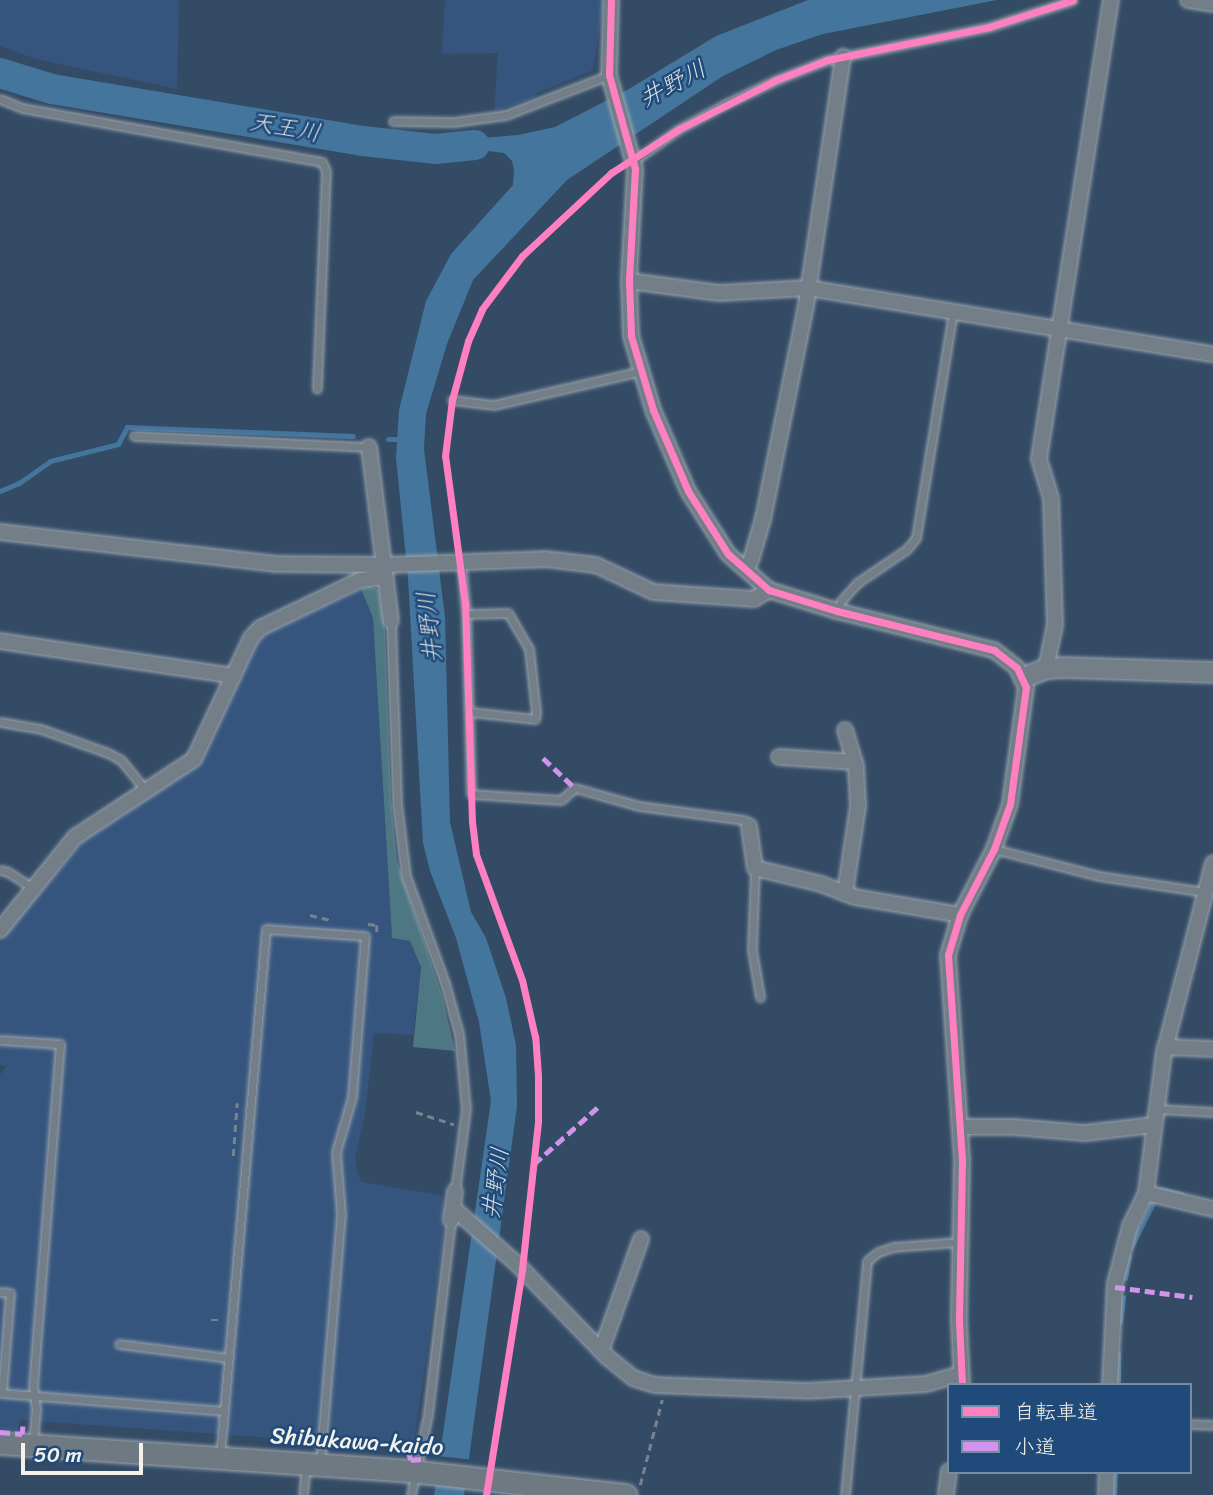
<!DOCTYPE html>
<meta charset="utf-8">
<style>
body{margin:0}
#map{position:relative;width:1213px;height:1495px;overflow:hidden;background:#344b65;font-family:Sriracha,"Klee One",sans-serif}
div>[style]{position:absolute}
[style*='--x']{left:calc(var(--x)*1px);top:calc(var(--y)*1px);width:calc(var(--w)*1px);rotate:calc(var(--a)*1deg)}
.built>*{inset:0;background:#36557e}
.green>*{inset:0;background:#4d7783}
.water>*{inset:0;background:#44759d}
.pier>*{inset:0;background:#344b65;transform-origin:0 0}
.stream>*{height:5px;margin:-2.5px;padding:0 2.5px;transform-origin:2.5px;border-radius:2.5px;background:#44759d}
.river>*{height:30px;margin:-15px;padding:0 15px;transform-origin:15px;border-radius:15px;background:#44759d}
.path>*{height:2.5px;margin-top:-1.25px;transform-origin:0;background:repeating-linear-gradient(90deg,#78838f 0 7px,transparent 0 12px)}
.roads{filter:drop-shadow(0 0 2px #9ba5af) drop-shadow(0 0 2px #9ba5af)}
.lane>*{height:7px;margin:-3.5px;padding:0 3.5px;transform-origin:3.5px;border-radius:3.5px;background:#737e87}
.street>*{height:14px;margin:-7px;padding:0 7px;transform-origin:7px;border-radius:7px;background:#737e87}
.secondary>*{height:19px;margin:-9.5px;padding:0 9.5px;transform-origin:9.5px;border-radius:9.5px;background:#737e87}
.primary>*{height:21px;margin:-10.5px;padding:0 10.5px;transform-origin:10.5px;border-radius:10.5px;background:#6f7982}
.quiet>*{height:5px;margin-top:-2.5px;transform-origin:0;background:repeating-linear-gradient(90deg,#d193ec 0 10px,transparent 0 15px)}
.cycleway>*{height:7px;margin:-3.5px;padding:0 3.5px;transform-origin:3.5px;border-radius:3.5px;background:#ff80c0}
span{translate:-50% -50%;white-space:nowrap;text-align:center;line-height:1.15;-webkit-text-stroke:5px #1f4a7a;paint-order:stroke}
.street-label{font-size:23px;color:#f4f1e8}
.water-label{font-size:24px;color:#dadfde;font-style:italic}
.legend{position:absolute;left:947px;top:1383px;width:245px;height:91px;box-sizing:border-box;background:#1f4a7a;border:2px solid #748da6;margin:0;padding:9px 12px;list-style:none;font-size:21px;color:#f4f1e8}
.legend li{display:flex;align-items:center;gap:14px;height:35px}
.legend b{width:35px;border:2px solid #748da6}
.scale{position:absolute;left:21px;top:1443px;width:122px;height:32px;box-sizing:border-box;border:4px solid #f4f1e8;border-top:0;padding-left:9px;font-size:21px;line-height:24px;white-space:nowrap;color:#f4f1e8;-webkit-text-stroke:5px #1f4a7a;paint-order:stroke}
</style>
<div id="map">
<div class="built">
<div style="clip-path:polygon(0 0,179px 0,177px 89px,36px 59px,0 46px)"></div>
<div style="clip-path:polygon(445px 0,604px 0,593px 70px,535px 94px,534px 98px,494px 111px,498px 53px,442px 54px)"></div>
<div style="clip-path:polygon(361px 589px,373px 618px,392px 938px,410px 941px,421px 967px,413px 1035px,374px 1033px,365px 1114px,355px 1158px,357px 1173px,362px 1182px,440px 1195px,444px 1201px,443px 1239px,413px 1448px,20px 1420px,18px 1430px,0 1429px,0 1075px,6px 1066px,0 1065px,0 939px,93px 830px,202px 760px,257px 645px,266px 633px)"></div>
</div>
<div class="green">
<div style="clip-path:polygon(371px 586px,379px 590px,385px 629px,391px 799px,397px 861px,442px 995px,455px 1051px,413px 1047px,421px 967px,410px 941px,392px 938px,373px 618px,361px 589px)"></div>
</div>
<div class="water">
<div style="clip-path:polygon(808px 0,997px 0,823px 34px,776px 50px,723px 76px,567px 180px,473px 280px,447px 344px,426px 414px,424px 449px,445px 617px,450px 822px,471px 912px,486px 938px,506px 998px,516px 1045px,517px 1106px,464px 1495px,434px 1495px,491px 1101px,479px 1022px,456px 938px,430px 871px,423px 843px,408px 578px,396px 458px,399px 410px,426px 301px,451px 254px,513px 185px,514px 170px,512px 161px,504px 153px,481px 150px,444px 154px,435px 149px,448px 141px,518px 135px,555px 127px,629px 89px,716px 36px)"></div>
</div>
<div class="pier">
<div style="left:437px;top:1456px;width:36px;height:27px;rotate:6deg"></div>
</div>
<div class="stream">
<div style="--x:388;--y:439;--w:14;--a:0"></div>
<div style="--x:0;--y:491;--w:21;--a:-23"></div>
<div style="--x:19;--y:483;--w:38;--a:-35"></div>
<div style="--x:50;--y:461;--w:70;--a:-14"></div>
<div style="--x:118;--y:444;--w:19;--a:-62"></div>
<div style="--x:127;--y:427;--w:226;--a:2.3"></div>
<div style="--x:1160;--y:1189;--w:22;--a:13"></div>
<div style="--x:1131;--y:1247;--w:49;--a:-63.4"></div>
<div style="--x:1125;--y:1278;--w:22;--a:-80"></div>
<div style="--x:1120;--y:1322;--w:25;--a:-83"></div>
<div style="--x:1118;--y:1385;--w:32;--a:-90"></div>
<div style="--x:1114;--y:1495;--w:23;--a:-88"></div>
</div>
<div class="river">
<div style="--x:0;--y:73;--w:54;--a:17.1"></div>
<div style="--x:52;--y:89;--w:315;--a:9.5"></div>
<div style="--x:363;--y:141;--w:72;--a:6.3"></div>
<div style="--x:435;--y:149;--w:40;--a:-5.7"></div>
</div>
<div class="path">
<div style="--x:310;--y:915;--w:21;--a:14"></div>
<div style="--x:368;--y:924;--w:9;--a:6"></div>
<div style="--x:377;--y:925;--w:8;--a:90"></div>
<div style="--x:416;--y:1112;--w:40;--a:18"></div>
<div style="--x:233;--y:1156;--w:53;--a:-85.7"></div>
<div style="--x:211;--y:1320;--w:8;--a:0"></div>
<div style="--x:640;--y:1485;--w:88;--a:-75.5"></div>
</div>
<div class="roads">
<div class="lane">
<div style="--x:0;--y:99;--w:24;--a:22"></div>
<div style="--x:22;--y:108;--w:305;--a:10.2"></div>
<div style="--x:322;--y:162;--w:10;--a:66"></div>
<div style="--x:326;--y:171;--w:218;--a:92.4"></div>
<div style="--x:393;--y:121;--w:61;--a:0.9"></div>
<div style="--x:454;--y:122;--w:52;--a:-7.7"></div>
<div style="--x:506;--y:115;--w:110;--a:-21.2"></div>
<div style="--x:632;--y:162;--w:57;--a:-35.1"></div>
<div style="--x:679;--y:129;--w:53;--a:-28"></div>
<div style="--x:726;--y:104;--w:55;--a:-25.6"></div>
<div style="--x:776;--y:80;--w:55;--a:-21.4"></div>
<div style="--x:827;--y:60;--w:165;--a:-11.5"></div>
<div style="--x:989;--y:27;--w:88;--a:-17.8"></div>
<div style="--x:452;--y:400;--w:42;--a:6.8"></div>
<div style="--x:494;--y:405;--w:151;--a:-13"></div>
<div style="--x:134;--y:436;--w:235;--a:2.7"></div>
<div style="--x:461;--y:561;--w:53;--a:84.6"></div>
<div style="--x:466;--y:614;--w:180;--a:88.4"></div>
<div style="--x:471;--y:794;--w:90;--a:3.8"></div>
<div style="--x:561;--y:800;--w:18;--a:-41"></div>
<div style="--x:575;--y:788;--w:66;--a:15.7"></div>
<div style="--x:639;--y:806;--w:106;--a:7.6"></div>
<div style="--x:744;--y:820;--w:7;--a:56"></div>
<div style="--x:837;--y:611;--w:11;--a:-68"></div>
<div style="--x:841;--y:601;--w:24;--a:-48"></div>
<div style="--x:857;--y:583;--w:60;--a:-34.2"></div>
<div style="--x:907;--y:549;--w:14;--a:-51"></div>
<div style="--x:916;--y:538;--w:229;--a:-80.7"></div>
<div style="--x:466;--y:614;--w:42;--a:-1.4"></div>
<div style="--x:508;--y:613;--w:42;--a:59.7"></div>
<div style="--x:529;--y:649;--w:63;--a:83.7"></div>
<div style="--x:536;--y:712;--w:7;--a:98"></div>
<div style="--x:535;--y:719;--w:65;--a:-173.9"></div>
<div style="--x:391;--y:621;--w:183;--a:88.1"></div>
<div style="--x:397;--y:804;--w:73;--a:82.9"></div>
<div style="--x:406;--y:876;--w:114;--a:70"></div>
<div style="--x:445;--y:983;--w:53;--a:74.6"></div>
<div style="--x:459;--y:1034;--w:75;--a:84.7"></div>
<div style="--x:466;--y:1109;--w:83;--a:97.6"></div>
<div style="--x:0;--y:722;--w:42;--a:9.7"></div>
<div style="--x:41;--y:729;--w:71;--a:19.7"></div>
<div style="--x:108;--y:753;--w:15;--a:28"></div>
<div style="--x:121;--y:760;--w:38;--a:51"></div>
<div style="--x:994;--y:849;--w:108;--a:14.4"></div>
<div style="--x:1099;--y:876;--w:107;--a:8.6"></div>
<div style="--x:755;--y:868;--w:82;--a:92.1"></div>
<div style="--x:752;--y:950;--w:48;--a:80.3"></div>
<div style="--x:0;--y:870;--w:8;--a:14"></div>
<div style="--x:8;--y:872;--w:30;--a:33"></div>
<div style="--x:0;--y:1040;--w:60;--a:3.8"></div>
<div style="--x:60;--y:1044;--w:342;--a:94.5"></div>
<div style="--x:33;--y:1385;--w:24;--a:83"></div>
<div style="--x:36;--y:1409;--w:34;--a:95"></div>
<div style="--x:1157;--y:1109;--w:56;--a:3.1"></div>
<div style="--x:0;--y:1292;--w:10;--a:6"></div>
<div style="--x:10;--y:1293;--w:99;--a:94.6"></div>
<div style="--x:119;--y:1344;--w:110;--a:7.3"></div>
<div style="--x:0;--y:1393;--w:225;--a:4.6"></div>
<div style="--x:1190;--y:1424;--w:23;--a:2"></div>
<div style="--x:220;--y:1457;--w:530;--a:-85.02"></div>
<div style="--x:266;--y:929;--w:99;--a:4"></div>
<div style="--x:365;--y:936;--w:162;--a:94.6"></div>
<div style="--x:352;--y:1097;--w:57;--a:106.2"></div>
<div style="--x:336;--y:1152;--w:62;--a:85.4"></div>
<div style="--x:341;--y:1214;--w:251;--a:94.8"></div>
<div style="--x:303;--y:1495;--w:27;--a:-84"></div>
<div style="--x:411;--y:1495;--w:83;--a:-78.1"></div>
<div style="--x:428;--y:1414;--w:195;--a:-83.2"></div>
<div style="--x:845;--y:1495;--w:235;--a:-84.6"></div>
<div style="--x:867;--y:1261;--w:14;--a:-39"></div>
<div style="--x:878;--y:1252;--w:16;--a:-18"></div>
<div style="--x:893;--y:1247;--w:66;--a:-4.3"></div>
</div>
<div class="street">
<div style="--x:611;--y:0;--w:75;--a:91.5"></div>
<div style="--x:609;--y:75;--w:98;--a:74.5"></div>
<div style="--x:635;--y:169;--w:112;--a:93.1"></div>
<div style="--x:629;--y:281;--w:55;--a:87.9"></div>
<div style="--x:631;--y:336;--w:77;--a:73.4"></div>
<div style="--x:653;--y:410;--w:88;--a:66.6"></div>
<div style="--x:688;--y:491;--w:75;--a:57.6"></div>
<div style="--x:728;--y:554;--w:55;--a:41.3"></div>
<div style="--x:769;--y:590;--w:71;--a:17.2"></div>
<div style="--x:837;--y:611;--w:162;--a:14"></div>
<div style="--x:994;--y:650;--w:29;--a:38"></div>
<div style="--x:1017;--y:668;--w:21;--a:65"></div>
<div style="--x:1026;--y:687;--w:118;--a:97.8"></div>
<div style="--x:1010;--y:804;--w:48;--a:109.6"></div>
<div style="--x:994;--y:849;--w:74;--a:117.3"></div>
<div style="--x:960;--y:915;--w:42;--a:106.7"></div>
<div style="--x:948;--y:955;--w:205;--a:86.1"></div>
<div style="--x:962;--y:1160;--w:161;--a:91.1"></div>
<div style="--x:959;--y:1321;--w:64;--a:87.3"></div>
<div style="--x:1188;--y:0;--w:25;--a:9"></div>
<div style="--x:629;--y:281;--w:91;--a:7.6"></div>
<div style="--x:719;--y:293;--w:89;--a:-3.2"></div>
<div style="--x:808;--y:288;--w:410;--a:9.3"></div>
<div style="--x:369;--y:447;--w:175;--a:82.8"></div>
<div style="--x:0;--y:532;--w:278;--a:6.6"></div>
<div style="--x:276;--y:564;--w:109;--a:0.5"></div>
<div style="--x:385;--y:565;--w:160;--a:-2.1"></div>
<div style="--x:545;--y:559;--w:51;--a:6.7"></div>
<div style="--x:596;--y:565;--w:63;--a:25.3"></div>
<div style="--x:653;--y:592;--w:101;--a:4"></div>
<div style="--x:754;--y:599;--w:17;--a:-31"></div>
<div style="--x:746;--y:569;--w:10;--a:-61"></div>
<div style="--x:751;--y:560;--w:43;--a:-73.7"></div>
<div style="--x:763;--y:519;--w:218;--a:-78.6"></div>
<div style="--x:806;--y:305;--w:251;--a:-81.5"></div>
<div style="--x:0;--y:641;--w:236;--a:8.5"></div>
<div style="--x:1046;--y:668;--w:44;--a:-78.2"></div>
<div style="--x:1055;--y:625;--w:127;--a:-91.8"></div>
<div style="--x:1051;--y:498;--w:41;--a:-107.1"></div>
<div style="--x:1039;--y:459;--w:465;--a:-81.1"></div>
<div style="--x:845;--y:730;--w:39;--a:73"></div>
<div style="--x:856;--y:767;--w:39;--a:87"></div>
<div style="--x:858;--y:806;--w:88;--a:98.5"></div>
<div style="--x:779;--y:757;--w:76;--a:3.8"></div>
<div style="--x:749;--y:826;--w:42;--a:81.9"></div>
<div style="--x:755;--y:868;--w:68;--a:13.6"></div>
<div style="--x:821;--y:884;--w:36;--a:21"></div>
<div style="--x:855;--y:897;--w:107;--a:9.7"></div>
<div style="--x:0;--y:930;--w:119;--a:-51.1"></div>
<div style="--x:75;--y:837;--w:142;--a:-33.2"></div>
<div style="--x:194;--y:759;--w:134;--a:-64.8"></div>
<div style="--x:251;--y:638;--w:13;--a:-48"></div>
<div style="--x:260;--y:628;--w:111;--a:-25.6"></div>
<div style="--x:360;--y:580;--w:26;--a:-7"></div>
<div style="--x:1165;--y:1047;--w:48;--a:2.4"></div>
<div style="--x:961;--y:1127;--w:53;--a:0"></div>
<div style="--x:1014;--y:1127;--w:71;--a:4.8"></div>
<div style="--x:1085;--y:1133;--w:69;--a:-6.6"></div>
<div style="--x:1146;--y:1193;--w:69;--a:13.4"></div>
<div style="--x:453;--y:1208;--w:84;--a:41.1"></div>
<div style="--x:516;--y:1263;--w:129;--a:45.9"></div>
<div style="--x:606;--y:1356;--w:35;--a:39"></div>
<div style="--x:633;--y:1378;--w:22;--a:18"></div>
<div style="--x:654;--y:1385;--w:153;--a:2.2"></div>
<div style="--x:807;--y:1391;--w:119;--a:-3.4"></div>
<div style="--x:926;--y:1384;--w:37;--a:-16"></div>
<div style="--x:451;--y:1220;--w:29;--a:-82"></div>
<div style="--x:601;--y:1351;--w:119;--a:-70.3"></div>
<div style="--x:1110;--y:1385;--w:101;--a:-87.2"></div>
<div style="--x:1115;--y:1284;--w:60;--a:-75.5"></div>
<div style="--x:1130;--y:1226;--w:37;--a:-64"></div>
<div style="--x:1146;--y:1193;--w:141;--a:-82.7"></div>
<div style="--x:1164;--y:1053;--w:196;--a:-75.5"></div>
<div style="--x:946;--y:1495;--w:24;--a:-83"></div>
<div style="--x:1106;--y:1495;--w:23;--a:-88"></div>
</div>
<div class="secondary">
<div style="--x:1023;--y:677;--w:25;--a:-21"></div>
<div style="--x:1046;--y:668;--w:18;--a:-3"></div>
<div style="--x:1064;--y:667;--w:149;--a:1.9"></div>
</div>
<div class="primary">
<div style="--x:0;--y:1443;--w:421;--a:3.9"></div>
<div style="--x:420;--y:1472;--w:207;--a:6.4"></div>
</div>
</div>
<div class="quiet">
<div style="--x:543;--y:758;--w:44;--a:43.2"></div>
<div style="--x:534;--y:1164;--w:86;--a:-41.7"></div>
<div style="--x:1115;--y:1287;--w:78;--a:7.4"></div>
<div style="--x:0;--y:1432;--w:22;--a:5"></div>
<div style="--x:22;--y:1434;--w:8;--a:-83"></div>
<div style="--x:409;--y:1454;--w:6;--a:72"></div>
<div style="--x:411;--y:1460;--w:11;--a:-5"></div>
</div>
<div class="cycleway">
<div style="--x:611;--y:0;--w:75;--a:91.5"></div>
<div style="--x:609;--y:75;--w:98;--a:74.5"></div>
<div style="--x:635;--y:169;--w:112;--a:93.1"></div>
<div style="--x:629;--y:281;--w:55;--a:87.9"></div>
<div style="--x:631;--y:336;--w:77;--a:73.4"></div>
<div style="--x:653;--y:410;--w:88;--a:66.6"></div>
<div style="--x:688;--y:491;--w:75;--a:57.6"></div>
<div style="--x:728;--y:554;--w:55;--a:41.3"></div>
<div style="--x:769;--y:590;--w:71;--a:17.2"></div>
<div style="--x:837;--y:611;--w:162;--a:14"></div>
<div style="--x:994;--y:650;--w:29;--a:38"></div>
<div style="--x:1017;--y:668;--w:21;--a:65"></div>
<div style="--x:1026;--y:687;--w:118;--a:97.8"></div>
<div style="--x:1010;--y:804;--w:48;--a:109.6"></div>
<div style="--x:994;--y:849;--w:74;--a:117.3"></div>
<div style="--x:960;--y:915;--w:42;--a:106.7"></div>
<div style="--x:948;--y:955;--w:205;--a:86.1"></div>
<div style="--x:962;--y:1160;--w:161;--a:91.1"></div>
<div style="--x:959;--y:1321;--w:64;--a:87.3"></div>
<div style="--x:486;--y:1495;--w:229;--a:-80.9"></div>
<div style="--x:522;--y:1269;--w:149;--a:-83.8"></div>
<div style="--x:538;--y:1121;--w:45;--a:-90"></div>
<div style="--x:538;--y:1076;--w:39;--a:-94"></div>
<div style="--x:535;--y:1037;--w:58;--a:-102.8"></div>
<div style="--x:522;--y:980;--w:134;--a:-110.1"></div>
<div style="--x:476;--y:854;--w:32;--a:-97"></div>
<div style="--x:472;--y:822;--w:219;--a:-91.8"></div>
<div style="--x:465;--y:603;--w:148;--a:-97.7"></div>
<div style="--x:445;--y:456;--w:56;--a:-82.9"></div>
<div style="--x:452;--y:400;--w:61;--a:-74.8"></div>
<div style="--x:468;--y:341;--w:35;--a:-66"></div>
<div style="--x:482;--y:309;--w:66;--a:-53"></div>
<div style="--x:522;--y:256;--w:122;--a:-43"></div>
<div style="--x:611;--y:173;--w:81;--a:-32.9"></div>
<div style="--x:679;--y:129;--w:109;--a:-26.8"></div>
<div style="--x:776;--y:80;--w:55;--a:-21.4"></div>
<div style="--x:827;--y:60;--w:165;--a:-11.5"></div>
<div style="--x:989;--y:27;--w:88;--a:-17.8"></div>
</div>
<div class="street-label">
<span style="left:357px;top:1442px;rotate:4deg">Shibukawa-kaido</span>
</div>
<div class="water-label">
<span style="left:673px;top:84px;rotate:-28deg">井野川</span>
<span style="left:285px;top:128px;rotate:10deg">天王川</span>
<span style="left:430px;top:627px;rotate:-96deg">井野川</span>
<span style="left:496px;top:1183px;rotate:-82deg">井野川</span>
</div>
<ul class="legend">
<li><b style="height:9px;background:#ff80c0"></b>自転車道</li>
<li><b style="height:9px;background:#d193ec"></b>小道</li>
</ul>
<div class="scale">50 m</div>
</div>
